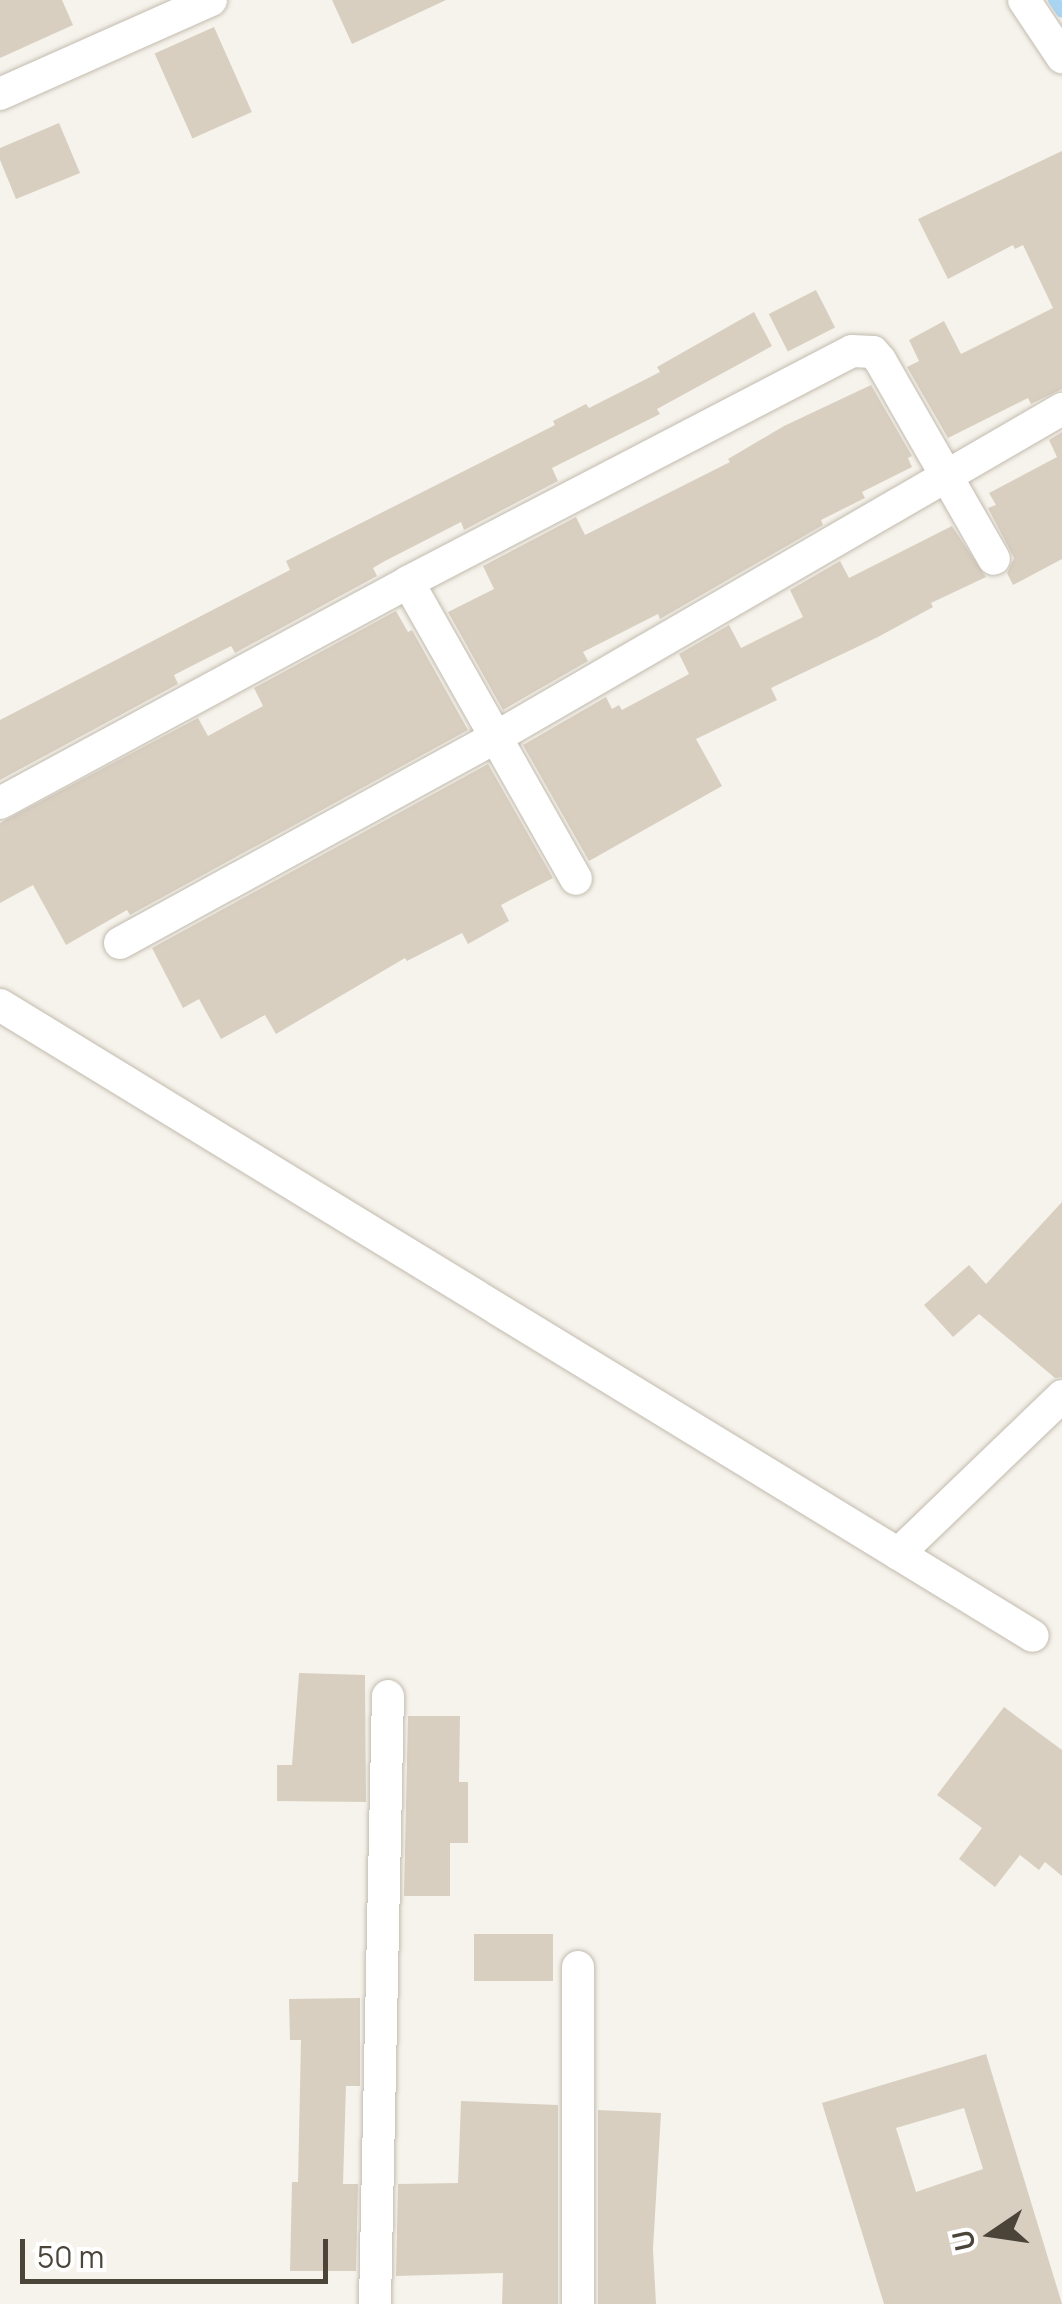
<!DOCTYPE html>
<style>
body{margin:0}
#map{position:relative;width:1062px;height:2304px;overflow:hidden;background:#f6f3ec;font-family:Manrope,sans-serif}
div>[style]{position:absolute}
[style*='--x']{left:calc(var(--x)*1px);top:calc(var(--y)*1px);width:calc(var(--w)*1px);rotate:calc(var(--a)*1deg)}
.stream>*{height:12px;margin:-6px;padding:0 6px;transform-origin:6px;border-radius:6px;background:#a9d4f2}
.building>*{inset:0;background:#d8cfc1;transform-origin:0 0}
.roads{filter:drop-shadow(0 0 2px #c2bbae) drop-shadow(0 0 2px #c2bbae)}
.minor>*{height:32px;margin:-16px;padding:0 16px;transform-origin:16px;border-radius:16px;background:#fff}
span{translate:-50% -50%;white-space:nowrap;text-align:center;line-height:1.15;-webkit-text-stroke:8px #fff;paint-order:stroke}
.north{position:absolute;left:942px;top:2184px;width:100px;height:100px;-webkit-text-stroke:8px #fff;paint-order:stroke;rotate:257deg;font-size:28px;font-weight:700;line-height:40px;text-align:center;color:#4b4439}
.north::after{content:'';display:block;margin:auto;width:35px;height:45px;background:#4b4439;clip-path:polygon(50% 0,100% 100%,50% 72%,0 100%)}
.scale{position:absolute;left:20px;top:2239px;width:308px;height:45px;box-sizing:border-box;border:5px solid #4b4439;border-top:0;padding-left:12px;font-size:30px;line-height:35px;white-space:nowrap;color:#4b4439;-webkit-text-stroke:8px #fff;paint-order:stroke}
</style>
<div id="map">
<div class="stream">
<div style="--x:1054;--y:0;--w:14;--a:56"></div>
</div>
<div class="building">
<div style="clip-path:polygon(0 0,62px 0,73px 25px,0 58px)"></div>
<div style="clip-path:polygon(332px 0,446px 0,352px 44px)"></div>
<div style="left:214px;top:27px;width:93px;height:65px;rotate:66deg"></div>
<div style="clip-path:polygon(59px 123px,80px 173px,16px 199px,0 160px,0 148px)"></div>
<div style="clip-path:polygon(1062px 151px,1062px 389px,1031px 404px,1028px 398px,948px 438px,907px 367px,919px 361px,909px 340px,944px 321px,961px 354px,1053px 308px,1023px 245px,1015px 249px,1013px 245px,948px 279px,918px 219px)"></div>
<div style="left:816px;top:290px;width:42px;height:53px;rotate:63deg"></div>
<div style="clip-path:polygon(754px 312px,772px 346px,657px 409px,660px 414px,552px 468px,558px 481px,464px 530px,461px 522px,383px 562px,373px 568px,377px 576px,235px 653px,231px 646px,174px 675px,178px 684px,0 780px,0 720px,290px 570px,286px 561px,555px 425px,553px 421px,586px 404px,589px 408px,660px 372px,657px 367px)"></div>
<div style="clip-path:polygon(871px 385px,912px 456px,908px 458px,912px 467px,862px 492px,865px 498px,821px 520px,823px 525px,660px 619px,658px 614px,583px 652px,588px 661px,503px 710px,448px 612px,494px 589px,483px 566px,576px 517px,585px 535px,730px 462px,728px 459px,784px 426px)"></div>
<div style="clip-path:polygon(1062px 432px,1062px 559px,1013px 585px,1007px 573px,1014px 558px,988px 508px,996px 505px,989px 493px,1057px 457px,1049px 440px)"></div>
<div style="clip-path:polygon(952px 526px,986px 577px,931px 603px,933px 607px,878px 637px,771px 688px,777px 700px,696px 739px,722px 786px,589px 861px,523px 745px,606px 697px,612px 709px,619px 705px,622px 710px,689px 674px,679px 654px,729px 625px,741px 648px,803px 617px,790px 590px,840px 561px,849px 578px)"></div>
<div style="clip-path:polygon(396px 611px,408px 632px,412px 630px,468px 730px,130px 915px,127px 910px,66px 945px,33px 885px,0 903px,0 823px,198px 718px,208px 736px,263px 706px,254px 688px)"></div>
<div style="clip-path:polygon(488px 764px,553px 878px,501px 905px,509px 921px,468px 944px,462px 933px,407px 961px,405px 958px,276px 1034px,265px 1015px,221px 1039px,199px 999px,183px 1008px,152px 948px)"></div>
<div style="clip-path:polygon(1062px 1202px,1062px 1377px,1055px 1378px,979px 1314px,953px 1337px,924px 1305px,969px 1265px,986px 1284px)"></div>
<div style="clip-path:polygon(299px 1673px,365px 1675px,366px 1802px,277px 1801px,277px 1765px,292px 1765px)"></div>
<div style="clip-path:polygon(1004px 1707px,1062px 1750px,1062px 1876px,1045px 1862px,1039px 1870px,1020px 1855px,995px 1887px,959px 1859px,982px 1828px,937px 1795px)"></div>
<div style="clip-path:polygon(408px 1716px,460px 1716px,459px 1782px,468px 1782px,468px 1843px,450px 1843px,450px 1896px,404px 1896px)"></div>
<div style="left:474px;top:1934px;width:79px;height:47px"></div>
<div style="clip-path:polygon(360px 1998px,360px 2086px,346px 2086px,343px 2184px,358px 2184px,356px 2271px,290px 2271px,292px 2182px,298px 2182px,301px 2040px,290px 2040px,289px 1999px)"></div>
<div style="clip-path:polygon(evenodd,986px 2054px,1062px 2304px,884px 2304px,822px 2103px,986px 2054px,964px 2108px,983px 2169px,916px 2192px,896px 2128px,964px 2108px)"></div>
<div style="clip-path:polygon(461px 2101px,558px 2105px,558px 2304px,502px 2304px,503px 2273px,396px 2276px,398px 2184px,458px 2183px)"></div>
<div style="clip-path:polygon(598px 2110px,661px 2113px,653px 2249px,656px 2304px,598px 2304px)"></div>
</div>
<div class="roads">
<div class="minor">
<div style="--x:1024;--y:0;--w:69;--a:56.3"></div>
<div style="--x:0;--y:94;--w:231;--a:-24"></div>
<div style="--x:408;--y:582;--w:341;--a:60.5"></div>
<div style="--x:0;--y:803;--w:464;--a:-28.4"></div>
<div style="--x:408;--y:582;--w:500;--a:-27.49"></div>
<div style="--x:852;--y:351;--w:21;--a:3"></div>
<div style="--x:873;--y:352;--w:11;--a:49"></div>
<div style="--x:880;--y:360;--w:229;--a:60.2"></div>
<div style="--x:120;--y:943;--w:425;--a:-28.7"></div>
<div style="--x:493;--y:739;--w:658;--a:-30.11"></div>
<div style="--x:0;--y:1005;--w:1210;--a:31.42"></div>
<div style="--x:898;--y:1554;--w:228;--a:-43.9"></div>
<div style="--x:375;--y:2304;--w:608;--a:-88.78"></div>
<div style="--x:578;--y:2304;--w:337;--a:-90"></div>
</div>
</div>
<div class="north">U</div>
<div class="scale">50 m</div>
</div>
